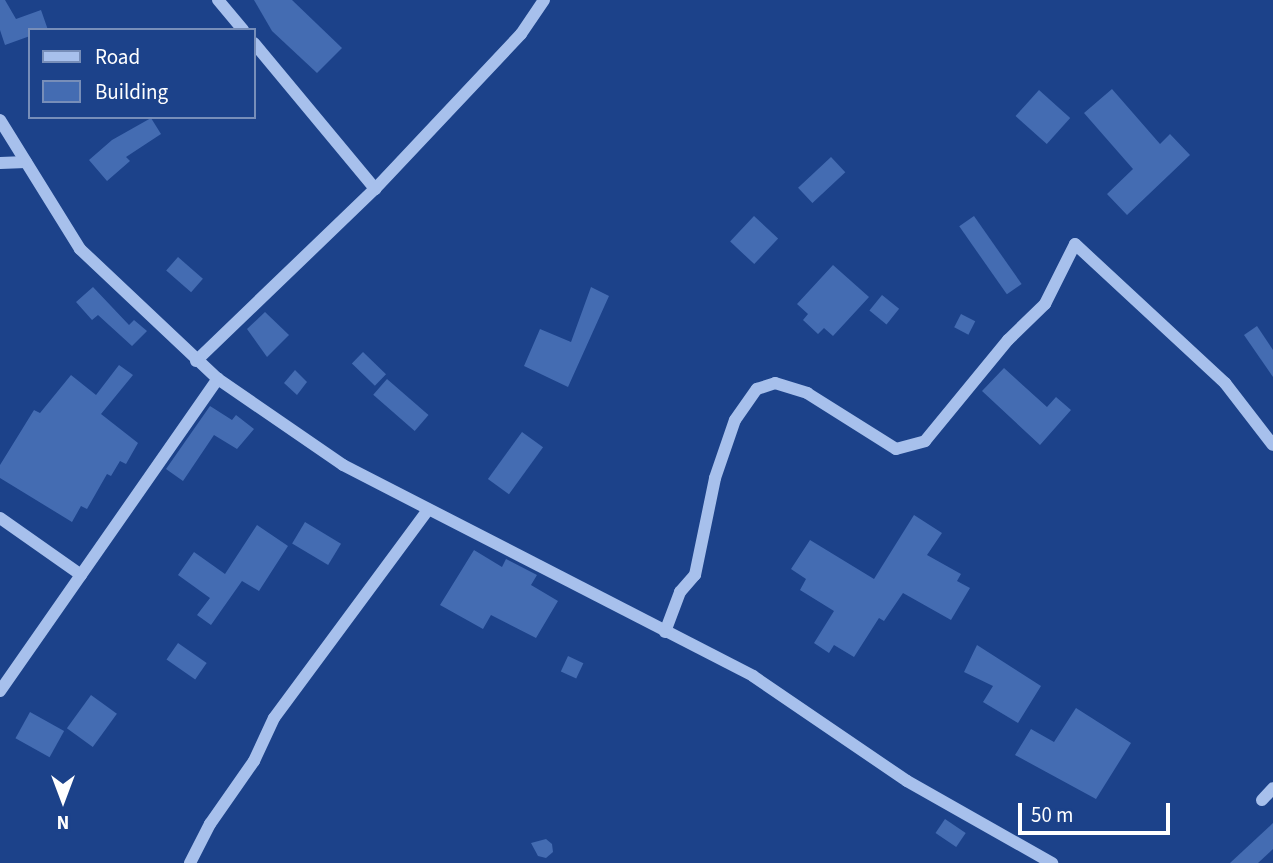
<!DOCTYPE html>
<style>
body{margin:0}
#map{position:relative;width:1273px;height:863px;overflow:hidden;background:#1c428a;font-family:"Source Sans 3",sans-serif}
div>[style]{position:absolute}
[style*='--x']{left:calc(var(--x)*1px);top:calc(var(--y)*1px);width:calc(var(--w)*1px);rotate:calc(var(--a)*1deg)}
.building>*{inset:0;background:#446cb2;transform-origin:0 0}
.minor>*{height:12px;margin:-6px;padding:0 6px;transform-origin:6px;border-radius:6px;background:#a7c0ec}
span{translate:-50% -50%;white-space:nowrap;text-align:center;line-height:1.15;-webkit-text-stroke:5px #1c428a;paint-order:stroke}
.legend{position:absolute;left:28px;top:28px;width:228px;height:91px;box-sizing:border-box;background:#1c428a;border:2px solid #778eb9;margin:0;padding:9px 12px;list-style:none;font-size:21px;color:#fff}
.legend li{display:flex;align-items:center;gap:14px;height:35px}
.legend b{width:35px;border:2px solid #778eb9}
.north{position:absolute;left:28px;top:765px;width:70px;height:70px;-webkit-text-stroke:5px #1c428a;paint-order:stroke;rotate:180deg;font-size:19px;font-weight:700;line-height:28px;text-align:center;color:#fff}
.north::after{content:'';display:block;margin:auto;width:24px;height:32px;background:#fff;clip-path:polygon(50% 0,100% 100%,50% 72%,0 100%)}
.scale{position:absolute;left:1018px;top:803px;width:152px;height:32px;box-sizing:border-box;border:4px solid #fff;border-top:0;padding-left:9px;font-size:21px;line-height:24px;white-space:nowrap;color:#fff;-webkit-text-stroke:5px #1c428a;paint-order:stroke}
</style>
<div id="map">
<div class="building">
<div style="clip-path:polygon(0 0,5px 0,16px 19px,41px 10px,48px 30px,30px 30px,30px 36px,5px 45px,0 30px)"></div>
<div style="clip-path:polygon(254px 0,292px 0,342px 48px,317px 73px,272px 31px)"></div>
<div style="clip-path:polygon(1112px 89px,1160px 144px,1170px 134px,1190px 155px,1127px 215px,1107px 194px,1133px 169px,1084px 113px)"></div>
<div style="left:1039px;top:90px;width:42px;height:35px;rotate:42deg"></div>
<div style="clip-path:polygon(151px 118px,161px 134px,126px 157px,130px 161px,107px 181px,89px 160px,112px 140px)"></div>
<div style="left:831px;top:157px;width:21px;height:45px;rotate:47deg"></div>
<div style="left:754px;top:216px;width:33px;height:35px;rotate:43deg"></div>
<div style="left:974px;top:216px;width:83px;height:18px;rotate:55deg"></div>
<div style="left:178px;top:257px;width:33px;height:18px;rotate:41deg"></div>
<div style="clip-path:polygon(833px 265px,869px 297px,833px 336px,824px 328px,818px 334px,803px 320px,808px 314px,797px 304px)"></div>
<div style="clip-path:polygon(93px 287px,129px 325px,134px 320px,147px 331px,132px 346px,98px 315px,92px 320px,76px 302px)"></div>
<div style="clip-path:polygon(591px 287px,609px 296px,568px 387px,524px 366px,540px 329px,571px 342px)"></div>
<div style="left:882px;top:295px;width:22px;height:20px;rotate:39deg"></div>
<div style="clip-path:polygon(265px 312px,289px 335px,267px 357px,247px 329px)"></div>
<div style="left:961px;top:314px;width:16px;height:15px;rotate:27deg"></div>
<div style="clip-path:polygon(1257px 326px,1273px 350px,1273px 377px,1244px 335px)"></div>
<div style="left:363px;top:352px;width:32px;height:16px;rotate:44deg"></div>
<div style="clip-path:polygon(119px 365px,133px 375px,101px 414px,138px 443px,126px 464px,120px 461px,111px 476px,107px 474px,87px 509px,81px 506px,72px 522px,0 478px,0 465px,34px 410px,40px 413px,71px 375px,96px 395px)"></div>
<div style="clip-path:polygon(1004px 368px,1047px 407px,1056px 397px,1071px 410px,1040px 445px,982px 391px)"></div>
<div style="clip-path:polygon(295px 370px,307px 382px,297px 395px,284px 383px)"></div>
<div style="left:387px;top:379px;width:55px;height:21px;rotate:41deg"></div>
<div style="clip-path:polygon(210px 406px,232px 420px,236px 415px,254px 429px,237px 449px,214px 435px,183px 481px,166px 469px)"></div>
<div style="left:522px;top:432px;width:26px;height:58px;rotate:36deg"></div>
<div style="clip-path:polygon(914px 515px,942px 533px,927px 555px,961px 574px,957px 581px,970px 588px,951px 620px,903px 593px,884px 621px,879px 618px,854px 657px,834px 645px,829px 653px,814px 643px,834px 611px,800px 590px,806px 579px,791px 569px,810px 540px,874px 579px)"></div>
<div style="left:305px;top:522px;width:42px;height:25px;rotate:31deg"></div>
<div style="clip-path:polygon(257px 525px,288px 546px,259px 591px,242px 581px,211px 625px,197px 615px,210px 598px,178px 575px,194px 552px,225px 574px)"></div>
<div style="clip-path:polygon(474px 550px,502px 567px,506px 559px,537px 575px,531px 585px,558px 601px,536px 638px,491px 615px,483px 629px,440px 605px)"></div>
<div style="left:178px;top:643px;width:35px;height:20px;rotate:35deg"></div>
<div style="clip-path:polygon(977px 645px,1041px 686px,1018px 723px,983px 702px,993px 686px,964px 672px)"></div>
<div style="left:568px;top:656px;width:17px;height:17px;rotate:25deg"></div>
<div style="left:91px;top:695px;width:32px;height:41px;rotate:36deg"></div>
<div style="clip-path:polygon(1076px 708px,1131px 743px,1096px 799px,1015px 755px,1031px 729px,1054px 742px)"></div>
<div style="left:30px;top:712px;width:39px;height:30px;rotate:29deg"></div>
<div style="left:945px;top:819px;width:25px;height:17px;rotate:34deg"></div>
<div style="clip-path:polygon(1273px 823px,1273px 849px,1258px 863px,1230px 863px)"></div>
<div style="clip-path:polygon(546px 839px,552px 844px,553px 852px,546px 858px,538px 856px,531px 843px)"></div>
</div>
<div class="minor">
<div style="--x:218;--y:0;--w:39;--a:50"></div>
<div style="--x:254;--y:43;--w:190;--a:50.3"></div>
<div style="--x:0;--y:120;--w:152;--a:58.2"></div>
<div style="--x:80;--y:249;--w:190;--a:43.3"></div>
<div style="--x:218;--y:379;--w:152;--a:34.5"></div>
<div style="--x:343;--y:465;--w:461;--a:27.2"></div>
<div style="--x:753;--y:676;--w:186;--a:34.3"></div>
<div style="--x:907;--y:781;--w:167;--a:29.5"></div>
<div style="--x:0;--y:163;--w:26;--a:-2"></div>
<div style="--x:196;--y:361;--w:248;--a:-43.9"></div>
<div style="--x:375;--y:189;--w:213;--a:-46.7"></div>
<div style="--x:521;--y:34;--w:41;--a:-55.9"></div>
<div style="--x:0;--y:518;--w:99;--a:35.1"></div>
<div style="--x:665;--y:632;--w:43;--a:-69.4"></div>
<div style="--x:680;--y:592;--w:23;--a:-49"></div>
<div style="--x:695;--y:575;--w:99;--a:-78.3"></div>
<div style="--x:715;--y:478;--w:61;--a:-71"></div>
<div style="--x:735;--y:420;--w:38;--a:-55"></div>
<div style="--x:757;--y:389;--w:19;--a:-18"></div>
<div style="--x:775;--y:383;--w:34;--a:17"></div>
<div style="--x:807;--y:393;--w:105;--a:32.2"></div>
<div style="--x:896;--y:449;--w:30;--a:-15"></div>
<div style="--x:925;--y:441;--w:131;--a:-50.6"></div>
<div style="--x:1008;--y:340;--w:52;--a:-44.2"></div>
<div style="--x:1045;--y:304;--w:67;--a:-63.4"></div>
<div style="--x:1075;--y:244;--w:205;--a:42.8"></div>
<div style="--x:1225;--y:383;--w:78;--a:52.3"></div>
<div style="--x:0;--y:691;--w:381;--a:-55.1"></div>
<div style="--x:1262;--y:800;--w:16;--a:-47"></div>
<div style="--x:190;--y:863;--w:44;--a:-62.9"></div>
<div style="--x:210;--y:824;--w:77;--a:-55.1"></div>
<div style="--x:254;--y:761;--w:47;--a:-65.1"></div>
<div style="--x:274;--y:718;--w:259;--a:-53.5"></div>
</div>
<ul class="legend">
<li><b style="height:9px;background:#a7c0ec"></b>Road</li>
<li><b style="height:19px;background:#446cb2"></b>Building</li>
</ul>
<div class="north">N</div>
<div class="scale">50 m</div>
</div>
